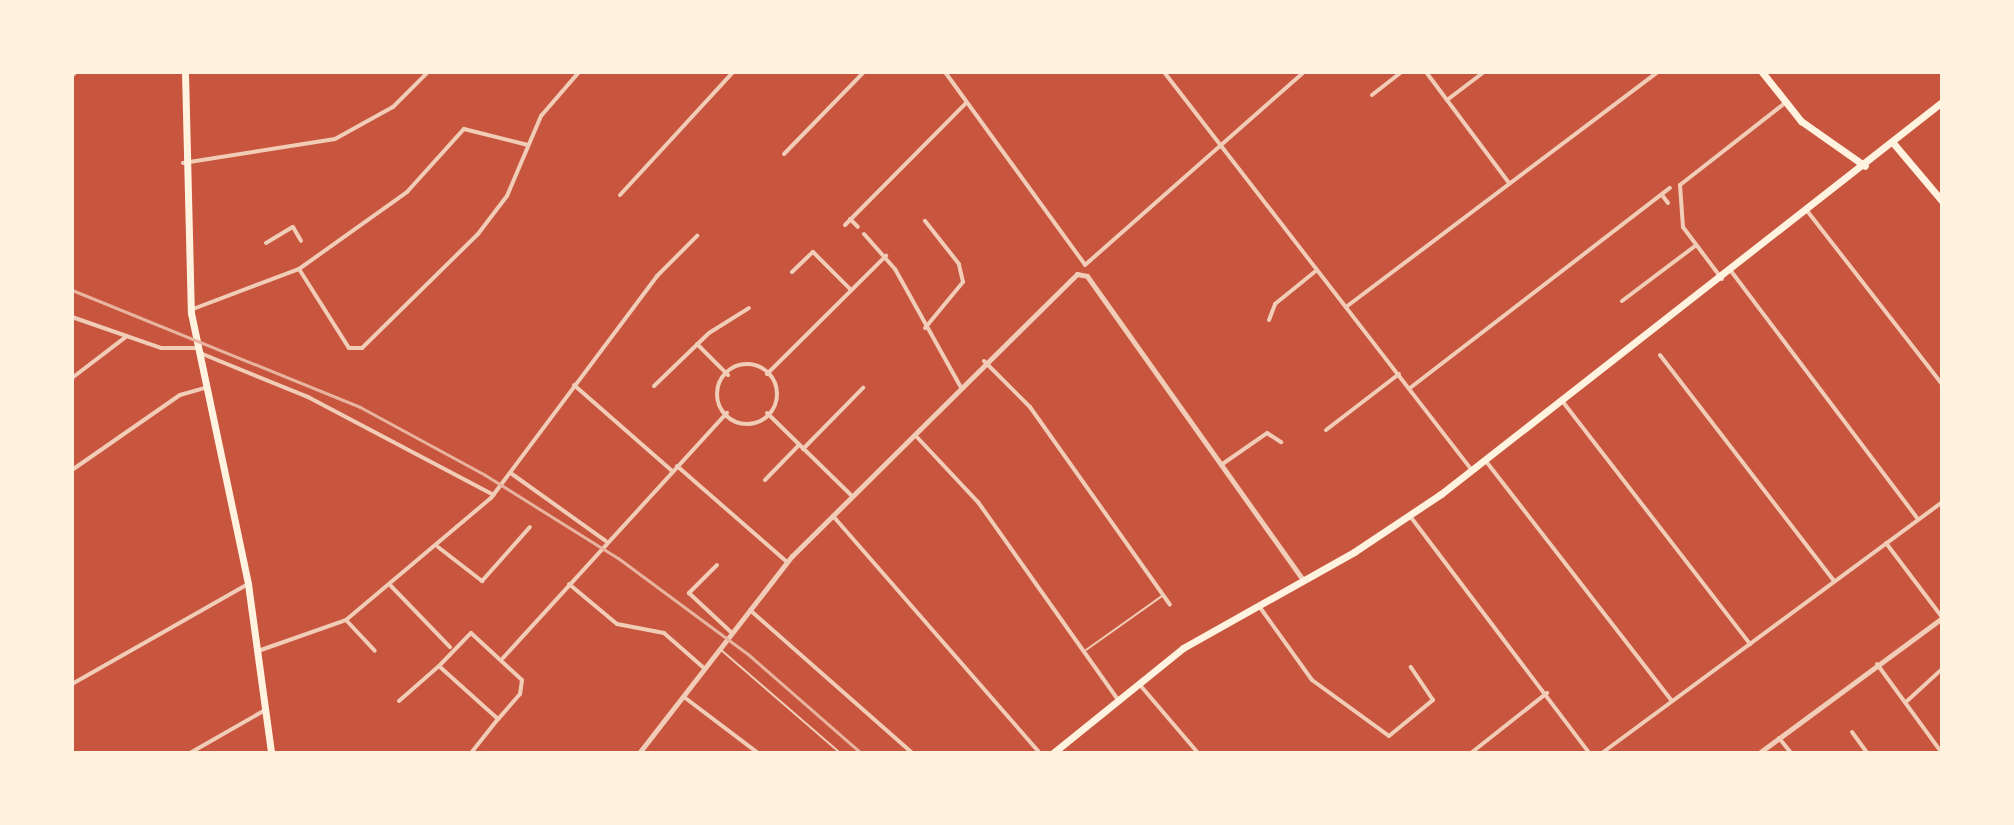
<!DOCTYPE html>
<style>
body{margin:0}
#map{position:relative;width:2014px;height:825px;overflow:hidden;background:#c8553d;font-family:Roboto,sans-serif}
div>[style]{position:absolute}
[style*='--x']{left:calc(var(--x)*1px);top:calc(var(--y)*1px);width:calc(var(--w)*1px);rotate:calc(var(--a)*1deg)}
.service>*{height:2px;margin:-1px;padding:0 1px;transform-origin:1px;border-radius:1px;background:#f1ccb7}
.minor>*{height:4px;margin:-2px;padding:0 2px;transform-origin:2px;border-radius:2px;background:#f1ccb7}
.minor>.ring{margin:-2px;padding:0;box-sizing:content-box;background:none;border:4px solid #f1ccb7;border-radius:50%}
.tertiary>*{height:5px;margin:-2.5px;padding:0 2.5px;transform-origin:2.5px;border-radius:2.5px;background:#f1ccb7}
.primary>*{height:7px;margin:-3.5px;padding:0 3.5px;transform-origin:3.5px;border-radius:3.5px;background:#fff3e0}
.rail>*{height:3px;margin:-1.5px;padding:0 1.5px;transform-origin:1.5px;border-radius:1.5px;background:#e9b49f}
span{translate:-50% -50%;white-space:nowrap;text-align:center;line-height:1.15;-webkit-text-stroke:7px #fff3e0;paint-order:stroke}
.frame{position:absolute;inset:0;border:74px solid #fff3e0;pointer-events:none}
</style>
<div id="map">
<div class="service">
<div style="--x:720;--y:649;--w:159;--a:40.9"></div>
<div style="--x:1086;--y:650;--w:93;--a:-35.4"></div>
</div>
<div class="minor">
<div style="--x:643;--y:72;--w:6;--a:0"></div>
<div style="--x:945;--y:72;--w:238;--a:54"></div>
<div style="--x:1085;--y:265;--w:292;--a:-41.4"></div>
<div style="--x:1164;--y:72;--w:502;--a:52.29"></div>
<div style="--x:1426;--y:72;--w:139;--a:53.2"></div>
<div style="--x:1372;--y:95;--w:37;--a:-38"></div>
<div style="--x:1447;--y:100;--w:46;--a:-37.1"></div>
<div style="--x:784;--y:154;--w:115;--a:-45.7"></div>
<div style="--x:183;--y:163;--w:154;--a:-9"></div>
<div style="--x:335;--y:139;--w:66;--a:-28.9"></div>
<div style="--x:393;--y:107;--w:49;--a:-45"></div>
<div style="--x:620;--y:195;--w:167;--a:-47.4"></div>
<div style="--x:1662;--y:195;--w:10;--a:53"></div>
<div style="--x:1808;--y:212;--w:218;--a:52.1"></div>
<div style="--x:850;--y:219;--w:11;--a:45"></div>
<div style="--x:845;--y:225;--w:172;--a:-45.2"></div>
<div style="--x:864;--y:234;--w:47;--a:48.5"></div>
<div style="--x:895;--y:269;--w:134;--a:60.9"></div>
<div style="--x:266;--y:243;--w:31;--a:-31"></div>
<div style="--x:293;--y:227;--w:16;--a:60"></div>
<div style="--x:299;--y:269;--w:93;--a:57.7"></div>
<div style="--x:349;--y:348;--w:13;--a:0"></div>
<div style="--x:362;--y:348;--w:163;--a:-44.5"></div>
<div style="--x:478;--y:234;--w:48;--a:-52.7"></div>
<div style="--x:507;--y:196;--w:87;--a:-67"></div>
<div style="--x:541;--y:116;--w:58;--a:-49.2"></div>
<div style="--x:1731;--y:271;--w:311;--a:53"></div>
<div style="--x:792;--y:272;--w:29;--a:-44"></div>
<div style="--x:813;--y:252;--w:54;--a:45"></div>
<div style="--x:1722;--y:279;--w:65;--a:-126.9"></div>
<div style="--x:1683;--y:227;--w:42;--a:-94.1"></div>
<div style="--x:1680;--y:185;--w:133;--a:-38"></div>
<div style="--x:1622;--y:301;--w:91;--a:-37"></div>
<div style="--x:1346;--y:307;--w:391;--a:-37"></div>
<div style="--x:193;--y:309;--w:113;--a:-20.7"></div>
<div style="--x:299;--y:269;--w:133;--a:-35.5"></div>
<div style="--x:407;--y:192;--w:85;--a:-47.9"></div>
<div style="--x:464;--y:129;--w:66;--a:14"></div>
<div style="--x:72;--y:317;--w:94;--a:19.2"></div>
<div style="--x:161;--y:348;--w:36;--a:0"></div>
<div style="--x:1269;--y:320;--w:17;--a:-69"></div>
<div style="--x:1275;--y:304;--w:54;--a:-39"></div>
<div style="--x:925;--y:328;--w:60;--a:-50.4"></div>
<div style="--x:963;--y:282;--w:18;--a:-103"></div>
<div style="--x:959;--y:264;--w:55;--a:-128.3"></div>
<div style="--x:697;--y:344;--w:44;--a:45"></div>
<div style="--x:200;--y:353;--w:117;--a:22.2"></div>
<div style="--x:308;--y:397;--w:210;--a:27.8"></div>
<div style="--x:1660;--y:355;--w:285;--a:52.4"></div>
<div style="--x:984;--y:361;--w:65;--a:45"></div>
<div style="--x:1030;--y:407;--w:242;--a:54.7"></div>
<div class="ring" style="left:717px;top:364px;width:56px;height:56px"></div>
<div style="--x:767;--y:374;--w:168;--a:-44.8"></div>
<div style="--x:72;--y:378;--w:69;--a:-37.4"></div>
<div style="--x:574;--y:385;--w:129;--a:41.2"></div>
<div style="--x:654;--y:386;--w:76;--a:-43.9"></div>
<div style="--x:709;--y:333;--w:47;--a:-32"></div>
<div style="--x:1410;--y:388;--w:328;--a:-37.6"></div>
<div style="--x:1563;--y:402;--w:306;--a:52.3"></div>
<div style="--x:767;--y:413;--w:117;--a:44.3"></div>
<div style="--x:1326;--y:430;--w:92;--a:-37.5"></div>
<div style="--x:915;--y:435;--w:92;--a:46.8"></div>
<div style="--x:978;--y:502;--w:242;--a:54.7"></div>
<div style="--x:803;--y:449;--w:86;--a:-45.5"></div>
<div style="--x:1485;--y:460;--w:305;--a:52.2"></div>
<div style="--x:1221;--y:465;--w:56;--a:-34.8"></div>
<div style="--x:1267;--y:433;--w:17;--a:33"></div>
<div style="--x:677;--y:466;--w:146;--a:41.1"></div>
<div style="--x:72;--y:470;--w:131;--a:-34.8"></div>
<div style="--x:180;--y:395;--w:26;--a:-16"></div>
<div style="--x:512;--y:474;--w:115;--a:35.5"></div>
<div style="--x:765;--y:480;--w:49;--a:-45.8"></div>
<div style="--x:833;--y:516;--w:315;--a:48.9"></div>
<div style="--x:1410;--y:516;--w:297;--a:52.9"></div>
<div style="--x:1886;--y:543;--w:93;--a:52.9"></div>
<div style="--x:438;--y:547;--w:56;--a:37.7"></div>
<div style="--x:482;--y:581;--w:72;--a:-48.4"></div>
<div style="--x:717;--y:565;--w:40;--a:135"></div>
<div style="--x:689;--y:593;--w:59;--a:42.9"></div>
<div style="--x:569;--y:584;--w:62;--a:39.8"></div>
<div style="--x:617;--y:624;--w:48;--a:10.8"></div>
<div style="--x:664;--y:633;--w:55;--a:41.3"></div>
<div style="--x:391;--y:586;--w:85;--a:46"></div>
<div style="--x:1259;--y:606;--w:91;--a:54.4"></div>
<div style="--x:1312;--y:680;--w:95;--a:36"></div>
<div style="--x:1389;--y:736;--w:57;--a:-39.3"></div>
<div style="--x:1433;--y:700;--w:40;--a:-124"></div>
<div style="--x:750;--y:610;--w:216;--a:41.4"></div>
<div style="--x:346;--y:620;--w:42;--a:46.9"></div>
<div style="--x:471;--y:633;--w:69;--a:42.7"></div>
<div style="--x:522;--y:680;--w:14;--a:98"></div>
<div style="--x:520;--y:694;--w:33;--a:131"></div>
<div style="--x:498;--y:719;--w:79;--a:-138.1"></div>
<div style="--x:439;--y:666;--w:46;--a:-45.9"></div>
<div style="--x:258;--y:651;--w:93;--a:-19.4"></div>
<div style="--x:346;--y:620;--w:189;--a:-40.1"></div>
<div style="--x:491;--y:498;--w:277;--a:-53.2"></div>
<div style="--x:657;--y:276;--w:57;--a:-45"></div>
<div style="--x:503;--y:658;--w:332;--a:-47.6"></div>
<div style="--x:1877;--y:664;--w:110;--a:53.9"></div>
<div style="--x:72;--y:684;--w:202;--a:-29.6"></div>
<div style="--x:1140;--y:685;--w:89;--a:49.5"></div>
<div style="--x:684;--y:697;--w:93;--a:37.1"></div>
<div style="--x:399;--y:701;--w:53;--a:-41.2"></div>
<div style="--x:1906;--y:702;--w:49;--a:-42.5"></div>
<div style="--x:1852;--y:732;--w:26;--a:54"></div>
<div style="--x:1779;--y:738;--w:19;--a:51"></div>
<div style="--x:190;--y:753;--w:86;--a:-29.8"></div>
<div style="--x:471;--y:753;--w:43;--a:-51.5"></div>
<div style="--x:1471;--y:753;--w:97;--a:-38.3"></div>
<div style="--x:1602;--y:753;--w:423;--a:-36.4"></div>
</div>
<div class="tertiary">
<div style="--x:72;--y:74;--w:3;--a:-45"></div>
<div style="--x:639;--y:753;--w:249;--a:-52.2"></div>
<div style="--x:792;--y:556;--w:401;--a:-44.7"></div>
<div style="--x:1077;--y:274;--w:10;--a:11"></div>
<div style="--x:1087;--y:276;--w:373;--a:54.6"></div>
<div style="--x:1759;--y:753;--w:227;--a:-36.4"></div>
</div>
<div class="primary">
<div style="--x:185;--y:72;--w:241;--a:88.6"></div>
<div style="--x:191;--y:313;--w:277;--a:78.1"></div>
<div style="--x:248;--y:584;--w:171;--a:82.2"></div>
<div style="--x:1762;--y:72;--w:63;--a:51.5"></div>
<div style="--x:1801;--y:121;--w:78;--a:35.1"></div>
<div style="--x:1894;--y:144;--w:75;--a:49.9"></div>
<div style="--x:1053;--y:753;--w:167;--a:-38.9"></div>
<div style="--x:1183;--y:648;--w:196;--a:-29.3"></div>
<div style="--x:1354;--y:552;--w:105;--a:-33.7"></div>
<div style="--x:1441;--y:494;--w:636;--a:-38.04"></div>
</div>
<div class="rail">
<div style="--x:72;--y:290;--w:311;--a:22.1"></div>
<div style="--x:360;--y:407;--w:142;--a:28.5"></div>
<div style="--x:485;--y:475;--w:157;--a:32"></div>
<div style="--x:618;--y:558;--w:163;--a:36.5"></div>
<div style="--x:749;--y:655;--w:149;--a:41.2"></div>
</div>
<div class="frame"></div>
</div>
